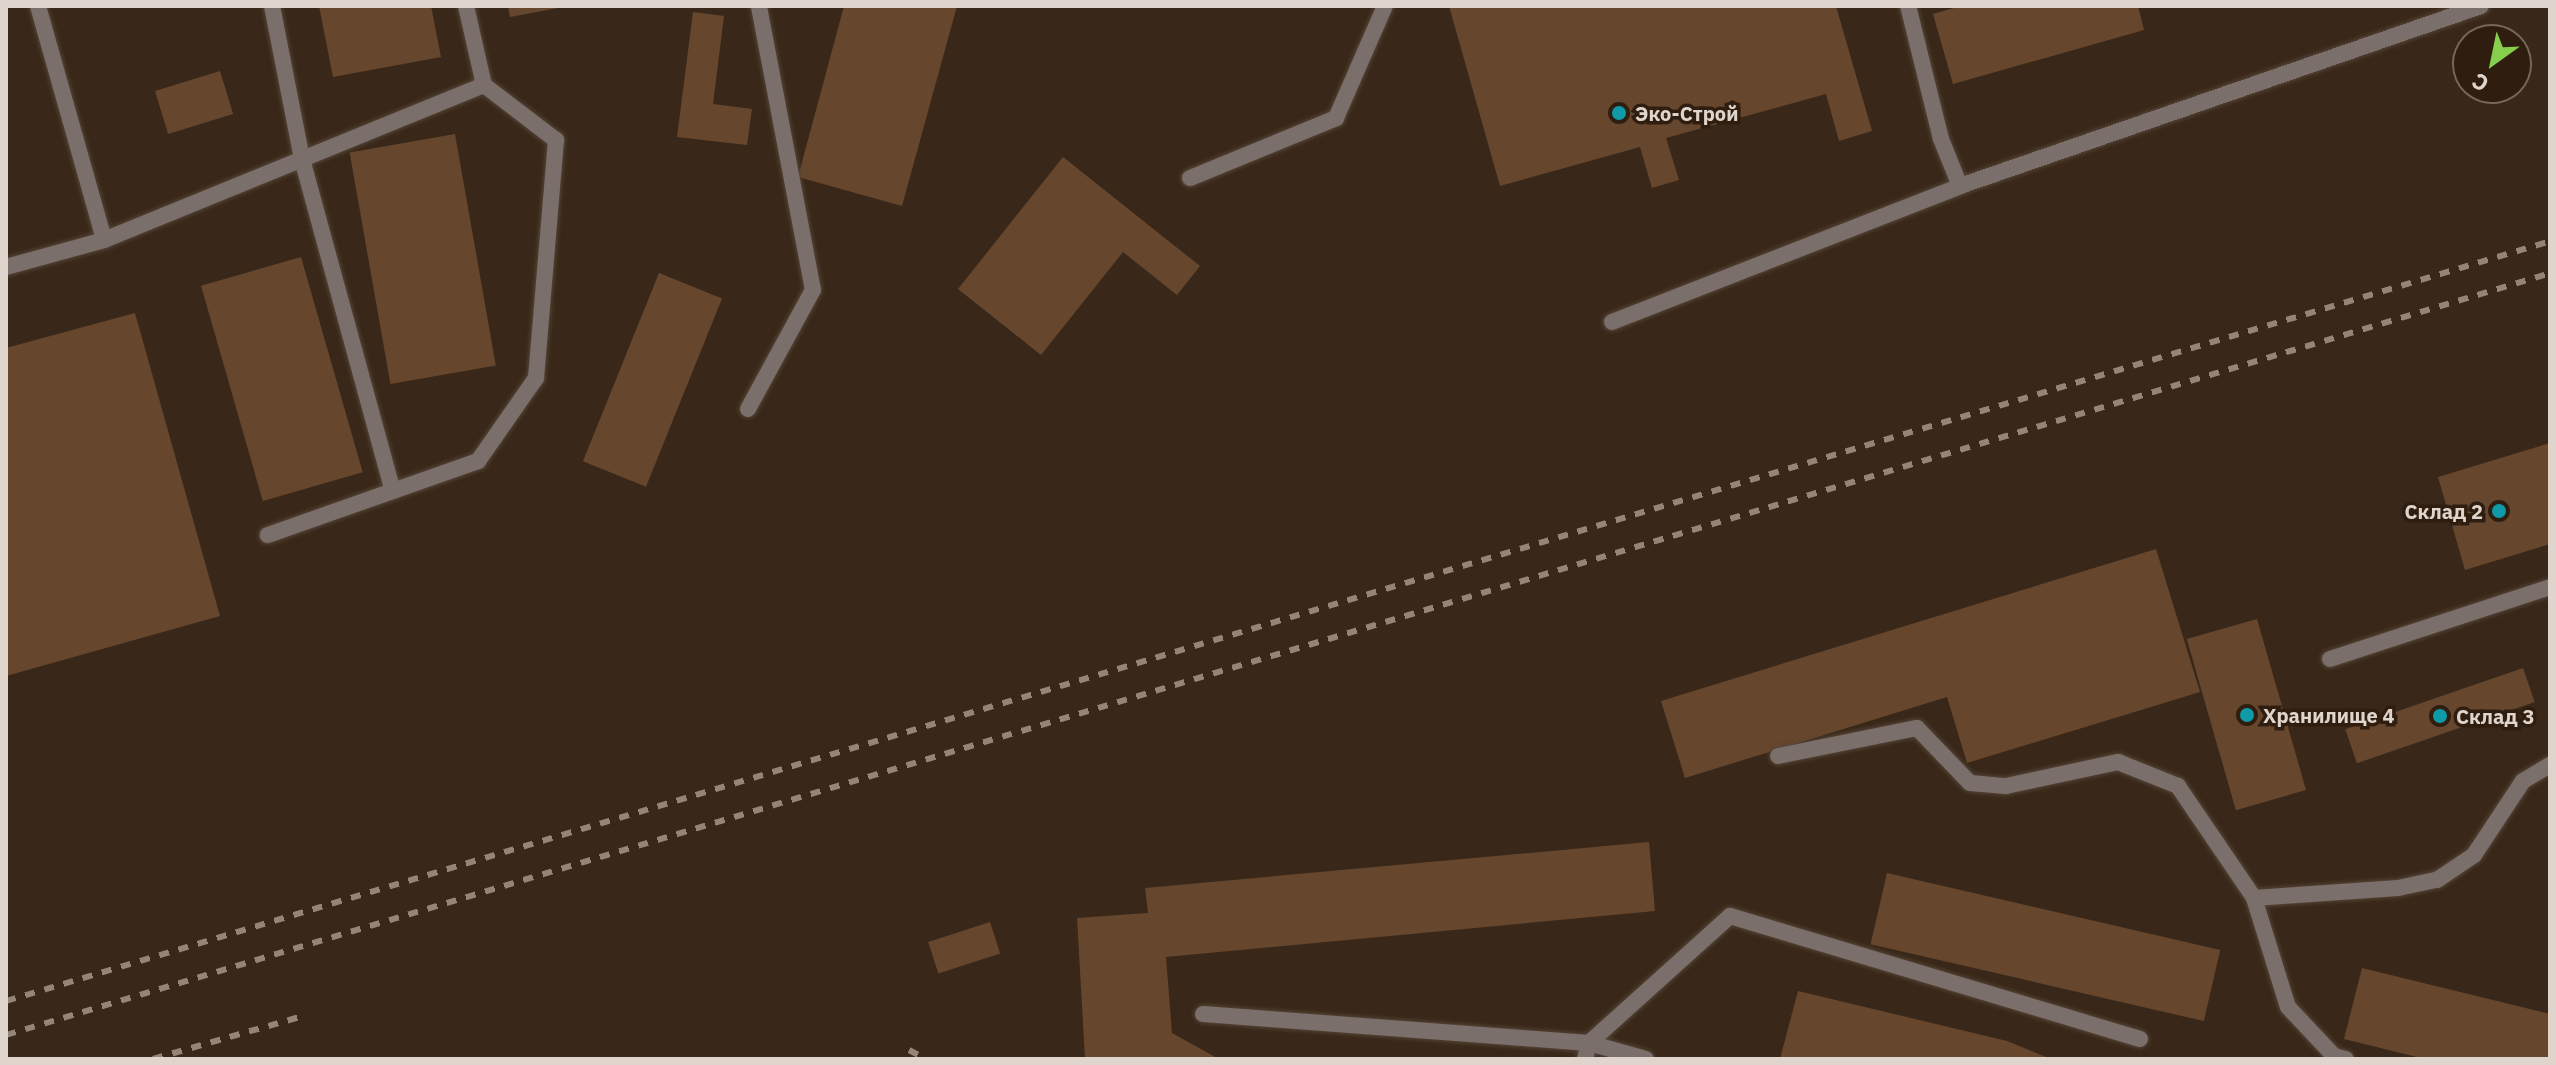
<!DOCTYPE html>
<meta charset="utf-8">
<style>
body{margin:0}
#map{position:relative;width:2556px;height:1065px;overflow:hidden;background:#392819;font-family:"IBM Plex Sans",sans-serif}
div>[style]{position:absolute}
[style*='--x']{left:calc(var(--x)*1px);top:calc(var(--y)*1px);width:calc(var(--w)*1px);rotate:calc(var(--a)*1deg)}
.building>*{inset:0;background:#66472d;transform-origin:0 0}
.roads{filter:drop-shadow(0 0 2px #544436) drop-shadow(0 0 2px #544436)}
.lane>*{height:16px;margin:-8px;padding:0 8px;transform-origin:8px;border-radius:8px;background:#7a6f6a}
.rail>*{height:6px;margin-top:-3px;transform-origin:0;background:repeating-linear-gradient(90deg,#938579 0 10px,transparent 0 20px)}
.dots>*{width:22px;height:22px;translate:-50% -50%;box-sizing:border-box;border:4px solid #2f1e10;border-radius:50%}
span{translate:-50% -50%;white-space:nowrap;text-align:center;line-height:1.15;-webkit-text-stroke:7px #2f1e10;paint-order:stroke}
.poi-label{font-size:20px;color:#e0d5cc;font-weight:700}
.left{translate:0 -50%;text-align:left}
.right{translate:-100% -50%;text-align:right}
.frame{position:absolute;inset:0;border:8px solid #e0d5cc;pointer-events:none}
.north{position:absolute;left:2452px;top:24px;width:80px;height:80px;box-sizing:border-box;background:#2f1e10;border:2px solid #76675b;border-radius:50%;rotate:213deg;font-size:22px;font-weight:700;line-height:32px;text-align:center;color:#e0d5cc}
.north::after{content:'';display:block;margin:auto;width:28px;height:36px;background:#85cf4c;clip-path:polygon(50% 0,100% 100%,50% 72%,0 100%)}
</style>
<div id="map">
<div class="building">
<div style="clip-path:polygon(319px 6px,431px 6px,441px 57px,333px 77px)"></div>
<div style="clip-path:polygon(508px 6px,558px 6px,558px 8px,510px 17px)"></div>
<div style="clip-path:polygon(844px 6px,957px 6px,902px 206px,798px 177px)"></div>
<div style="clip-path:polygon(1449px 6px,1836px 6px,1872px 131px,1839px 141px,1826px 94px,1666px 138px,1679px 180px,1652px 188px,1640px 147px,1500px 186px)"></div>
<div style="clip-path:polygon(1961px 6px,2138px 6px,2144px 30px,1953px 84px,1933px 14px)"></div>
<div style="clip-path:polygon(693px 12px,724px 16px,713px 104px,752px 109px,747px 145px,677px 137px)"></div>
<div style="left:220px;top:71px;width:45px;height:68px;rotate:73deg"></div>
<div style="left:455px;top:134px;width:235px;height:107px;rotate:80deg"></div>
<div style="clip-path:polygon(1063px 157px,1200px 266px,1177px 295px,1123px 252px,1041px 355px,958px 289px)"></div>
<div style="left:301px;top:257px;width:224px;height:104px;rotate:74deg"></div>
<div style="left:659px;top:273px;width:68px;height:203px;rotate:22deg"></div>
<div style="clip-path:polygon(135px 313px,220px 616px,6px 676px,6px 348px)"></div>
<div style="clip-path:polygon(2550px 443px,2550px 544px,2465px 570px,2438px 477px)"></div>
<div style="clip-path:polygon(2156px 549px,2200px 692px,1967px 763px,1947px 697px,1685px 778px,1661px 701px)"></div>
<div style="left:2257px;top:619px;width:178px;height:73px;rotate:74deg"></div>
<div style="left:2523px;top:668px;width:36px;height:188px;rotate:71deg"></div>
<div style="clip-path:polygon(1649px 842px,1655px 911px,1166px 957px,1172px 1033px,1219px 1059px,1085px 1059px,1077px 918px,1148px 913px,1145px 888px)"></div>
<div style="left:1887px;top:873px;width:342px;height:73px;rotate:13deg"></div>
<div style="left:990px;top:922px;width:33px;height:65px;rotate:72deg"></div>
<div style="clip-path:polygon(2362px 968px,2550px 1014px,2550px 1059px,2425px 1059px,2344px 1039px)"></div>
<div style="clip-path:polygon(1798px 991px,2007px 1041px,2051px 1059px,1780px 1059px)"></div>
</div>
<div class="roads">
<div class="lane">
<div style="--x:38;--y:6;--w:243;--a:74.2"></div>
<div style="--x:272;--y:6;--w:156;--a:78.9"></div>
<div style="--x:302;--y:159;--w:344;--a:74.7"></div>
<div style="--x:466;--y:6;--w:81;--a:77.2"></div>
<div style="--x:1190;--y:178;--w:158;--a:-22.3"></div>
<div style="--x:1336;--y:118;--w:122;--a:-66.4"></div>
<div style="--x:1960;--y:186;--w:551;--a:-19.06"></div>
<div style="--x:6;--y:267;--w:102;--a:-15.4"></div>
<div style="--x:104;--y:240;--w:410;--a:-22.2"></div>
<div style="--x:484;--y:85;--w:91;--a:37.4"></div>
<div style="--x:556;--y:140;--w:239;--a:94.8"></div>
<div style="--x:536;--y:378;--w:101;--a:124.9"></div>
<div style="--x:478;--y:461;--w:223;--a:160.6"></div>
<div style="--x:1612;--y:322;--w:374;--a:-21.3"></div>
<div style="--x:1960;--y:186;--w:51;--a:-112"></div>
<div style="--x:1941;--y:139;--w:137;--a:-103.9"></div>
<div style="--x:748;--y:409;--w:136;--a:-61.4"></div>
<div style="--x:813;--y:290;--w:289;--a:-100.8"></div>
<div style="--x:2330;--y:659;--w:231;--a:-18.1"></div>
<div style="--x:1778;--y:756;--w:142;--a:-11.4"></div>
<div style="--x:1917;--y:728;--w:76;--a:46.1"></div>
<div style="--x:1970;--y:783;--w:36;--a:5"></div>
<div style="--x:2006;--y:786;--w:115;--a:-12.1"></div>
<div style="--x:2118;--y:762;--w:65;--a:21.8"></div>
<div style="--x:2178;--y:786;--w:135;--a:55.8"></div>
<div style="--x:2254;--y:898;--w:144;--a:-4"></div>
<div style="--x:2398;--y:888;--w:40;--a:-12"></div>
<div style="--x:2437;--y:880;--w:45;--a:-34"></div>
<div style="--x:2474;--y:855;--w:89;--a:-56.5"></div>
<div style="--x:2523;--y:781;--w:31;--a:-31"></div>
<div style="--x:2254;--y:898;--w:114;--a:72.7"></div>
<div style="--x:2288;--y:1007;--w:67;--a:46.8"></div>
<div style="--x:2334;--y:1056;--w:12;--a:14"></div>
<div style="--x:1203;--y:1014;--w:387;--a:4.3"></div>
<div style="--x:1589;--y:1043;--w:59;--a:15.7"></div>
<div style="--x:1585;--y:1059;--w:16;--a:-76"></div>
<div style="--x:1589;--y:1043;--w:190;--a:-42"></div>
<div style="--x:1730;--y:916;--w:428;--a:16.7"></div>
</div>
</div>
<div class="rail">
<div style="--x:6;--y:1001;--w:2655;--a:-16.63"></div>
<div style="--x:6;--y:1035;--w:2656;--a:-16.67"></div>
<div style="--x:909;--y:1050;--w:19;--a:28"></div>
<div style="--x:153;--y:1059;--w:156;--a:-16"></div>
</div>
<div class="dots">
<div style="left:1619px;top:113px;background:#0f9aa8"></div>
<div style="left:2499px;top:511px;background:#0f9aa8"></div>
<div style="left:2247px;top:715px;background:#0f9aa8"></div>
<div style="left:2440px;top:716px;background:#0f9aa8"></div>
</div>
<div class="poi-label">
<span class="left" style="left:1635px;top:113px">Эко-Строй</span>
<span class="right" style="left:2483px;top:511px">Склад 2</span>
<span class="left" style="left:2263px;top:715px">Хранилище 4</span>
<span class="left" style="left:2456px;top:716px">Склад 3</span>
</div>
<div class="frame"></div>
<div class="north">С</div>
</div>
